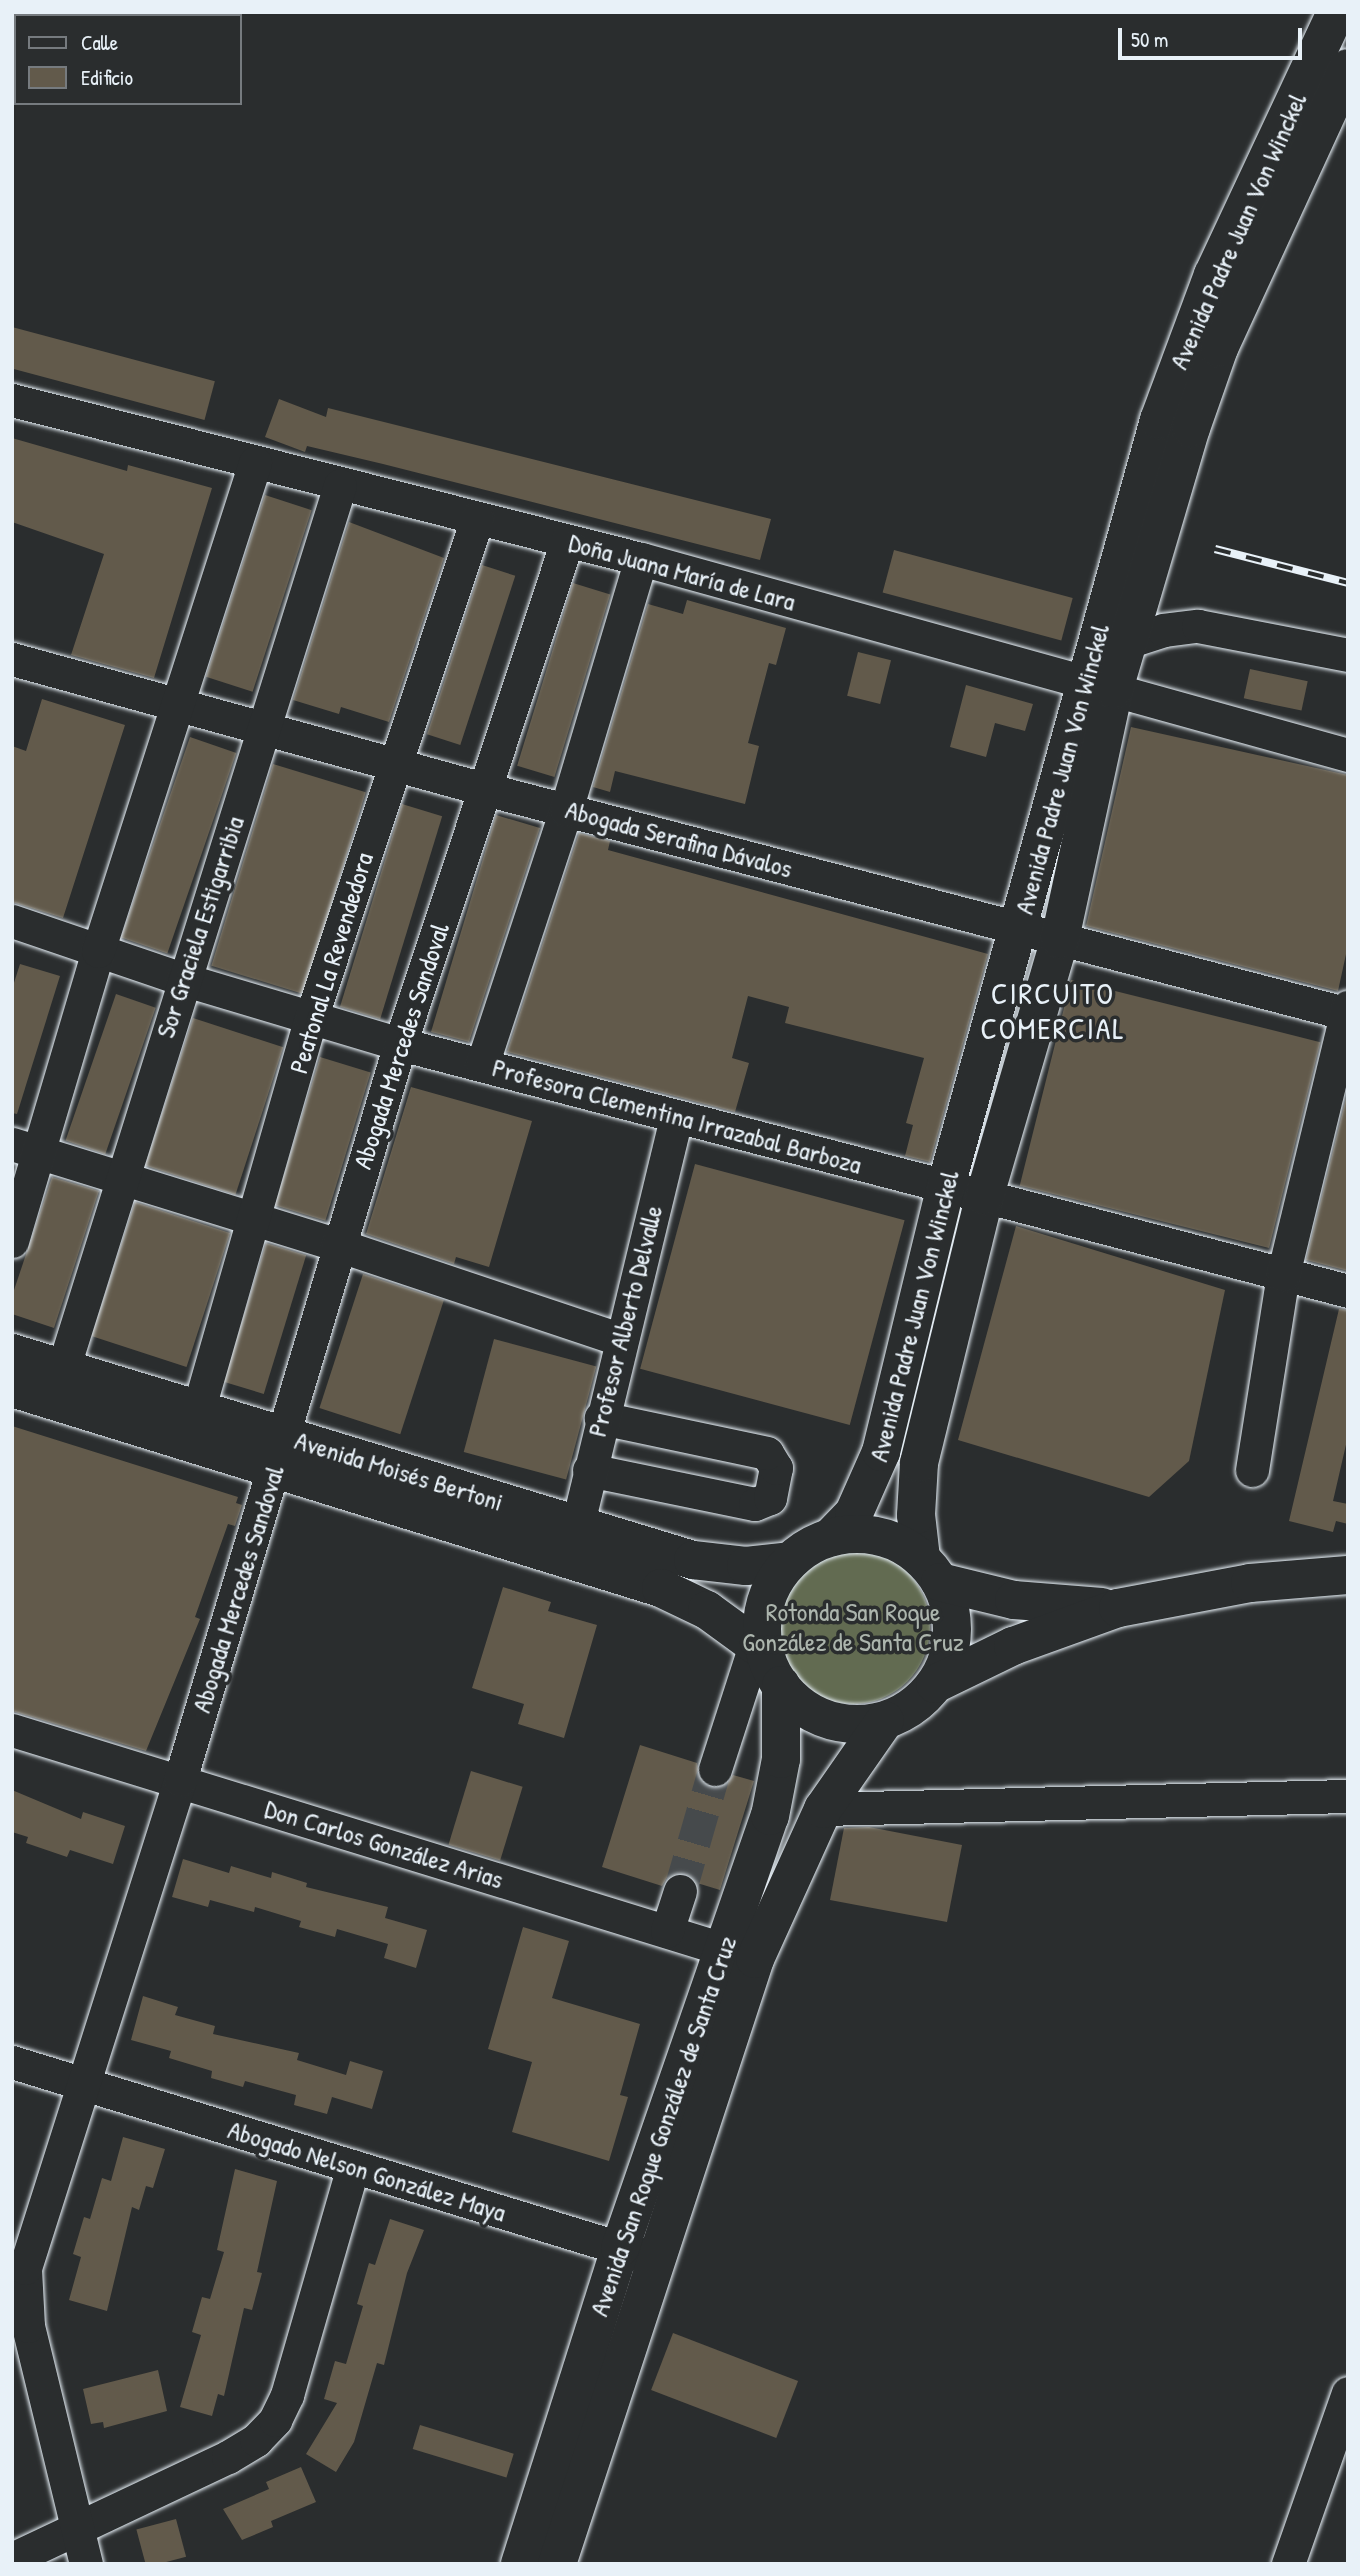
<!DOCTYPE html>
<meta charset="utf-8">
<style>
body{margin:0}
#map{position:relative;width:1360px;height:2576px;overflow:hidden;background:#2a2d2e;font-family:"Patrick Hand",sans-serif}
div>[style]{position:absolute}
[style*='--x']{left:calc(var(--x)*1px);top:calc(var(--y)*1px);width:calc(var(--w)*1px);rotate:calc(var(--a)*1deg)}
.green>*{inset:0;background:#626b51}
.round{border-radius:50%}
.building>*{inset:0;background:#625a4b;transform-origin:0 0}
.minor-tunnel>*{height:33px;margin-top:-16.5px;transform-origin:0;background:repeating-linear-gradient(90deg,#464a4c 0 33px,transparent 0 50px)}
.roads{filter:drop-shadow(0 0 2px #e8f1f8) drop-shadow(0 0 2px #e8f1f8)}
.minor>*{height:33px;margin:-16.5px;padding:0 16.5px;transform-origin:16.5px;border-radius:16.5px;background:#2a2d2e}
.major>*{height:38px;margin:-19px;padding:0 19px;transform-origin:19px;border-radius:19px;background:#2a2d2e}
.highway>*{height:38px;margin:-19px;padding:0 19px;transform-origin:19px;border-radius:19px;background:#2a2d2e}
.highway>.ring{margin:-19px;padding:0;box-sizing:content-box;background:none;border:38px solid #2a2d2e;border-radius:50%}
.rail>*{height:8px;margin-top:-4px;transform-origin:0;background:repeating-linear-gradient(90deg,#2a2d2e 0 16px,#e8f1f8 0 32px);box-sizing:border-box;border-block:2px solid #e8f1f8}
span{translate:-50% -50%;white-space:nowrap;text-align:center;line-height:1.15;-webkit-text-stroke:7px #2a2d2e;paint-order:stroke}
.street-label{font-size:26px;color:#e8f1f8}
.park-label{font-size:26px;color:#acb5ad}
.quarter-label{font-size:30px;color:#e8f1f8;letter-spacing:2px}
.frame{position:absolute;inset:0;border:14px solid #e8f1f8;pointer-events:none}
.legend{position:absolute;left:14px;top:14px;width:228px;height:91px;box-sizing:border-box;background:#2a2d2e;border:2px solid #767b7f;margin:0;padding:9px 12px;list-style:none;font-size:21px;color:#e8f1f8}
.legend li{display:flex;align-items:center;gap:14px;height:35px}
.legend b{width:35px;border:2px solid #767b7f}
.scale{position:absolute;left:1118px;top:28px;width:184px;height:32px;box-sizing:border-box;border:4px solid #e8f1f8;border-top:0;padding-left:9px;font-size:21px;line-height:24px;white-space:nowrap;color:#e8f1f8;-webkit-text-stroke:5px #2a2d2e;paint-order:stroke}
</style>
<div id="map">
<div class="green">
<div class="round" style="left:776px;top:1550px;width:154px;height:154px"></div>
</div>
<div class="building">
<div style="left:12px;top:327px;width:210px;height:40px;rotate:15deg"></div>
<div style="clip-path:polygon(279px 399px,326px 417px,328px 408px,771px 519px,760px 560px,383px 464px,307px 446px,305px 452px,265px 437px)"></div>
<div style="clip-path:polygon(12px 438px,127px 471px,128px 465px,212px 488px,154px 678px,71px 655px,104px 554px,12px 522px)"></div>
<div style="left:265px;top:495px;width:49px;height:191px;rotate:18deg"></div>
<div style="clip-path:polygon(349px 522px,444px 558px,389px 722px,341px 707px,339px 714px,293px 700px)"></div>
<div style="left:894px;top:550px;width:185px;height:44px;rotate:15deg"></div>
<div style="left:482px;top:565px;width:35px;height:178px;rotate:18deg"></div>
<div style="left:573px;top:583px;width:39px;height:191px;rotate:17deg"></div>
<div style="clip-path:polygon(687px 600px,786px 628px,776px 665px,769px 663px,748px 743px,759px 746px,745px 804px,615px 771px,610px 792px,593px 787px,648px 604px,683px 614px)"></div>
<div style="left:858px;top:652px;width:34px;height:45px;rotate:14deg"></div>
<div style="left:1250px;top:669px;width:59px;height:30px;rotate:12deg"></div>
<div style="clip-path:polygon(966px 685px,1033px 704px,1025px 731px,995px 723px,986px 757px,950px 747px)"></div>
<div style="clip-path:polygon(42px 699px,125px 725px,63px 918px,12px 902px,12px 746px,26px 751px)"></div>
<div style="clip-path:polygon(1131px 727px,1348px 775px,1348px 945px,1338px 991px,1086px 926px)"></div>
<div style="left:190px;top:737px;width:49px;height:212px;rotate:19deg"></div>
<div style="left:273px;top:764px;width:97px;height:211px;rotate:17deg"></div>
<div style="left:402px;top:804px;width:42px;height:212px;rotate:17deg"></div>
<div style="clip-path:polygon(496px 815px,540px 828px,469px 1042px,431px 1032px)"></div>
<div style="clip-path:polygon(579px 833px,610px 841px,608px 850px,988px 954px,930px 1162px,905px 1156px,913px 1125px,906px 1123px,924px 1058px,785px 1023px,789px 1007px,748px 996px,732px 1058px,749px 1063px,735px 1112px,507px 1052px)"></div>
<div style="clip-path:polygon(20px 964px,60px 976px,17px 1114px,12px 1113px,12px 989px)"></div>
<div style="left:1071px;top:980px;width:257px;height:212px;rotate:14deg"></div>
<div style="left:116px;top:994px;width:42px;height:155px;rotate:19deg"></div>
<div style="left:193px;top:1018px;width:95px;height:155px;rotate:18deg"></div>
<div style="left:320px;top:1057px;width:53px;height:155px;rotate:17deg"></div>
<div style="clip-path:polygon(411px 1087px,532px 1121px,489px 1267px,456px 1257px,454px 1264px,366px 1234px)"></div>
<div style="clip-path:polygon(1348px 1090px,1348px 1271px,1306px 1260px)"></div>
<div style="left:695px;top:1164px;width:217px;height:212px;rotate:15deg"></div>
<div style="clip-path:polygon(52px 1177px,99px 1191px,54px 1328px,12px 1314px,12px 1296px)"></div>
<div style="left:135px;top:1202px;width:100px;height:141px;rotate:18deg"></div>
<div style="clip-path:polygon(1016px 1226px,1225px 1290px,1189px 1461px,1149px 1497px,958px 1440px)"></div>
<div style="left:266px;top:1243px;width:42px;height:145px;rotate:17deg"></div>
<div style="left:363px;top:1274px;width:85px;height:141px;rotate:18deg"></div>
<div style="clip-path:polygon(1339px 1309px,1348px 1310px,1348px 1436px,1333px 1501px,1348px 1504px,1348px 1524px,1336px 1521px,1333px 1532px,1289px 1521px)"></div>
<div style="left:494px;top:1339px;width:106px;height:117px;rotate:15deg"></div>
<div style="clip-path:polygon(12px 1426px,238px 1497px,236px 1503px,242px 1505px,235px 1526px,228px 1524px,195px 1617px,200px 1619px,146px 1751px,12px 1711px)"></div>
<div style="clip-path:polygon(503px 1587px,551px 1602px,548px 1611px,597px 1625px,564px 1738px,518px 1724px,524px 1704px,472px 1688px)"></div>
<div style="clip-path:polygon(640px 1745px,697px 1763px,700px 1781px,710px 1787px,727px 1784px,733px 1775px,754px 1781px,720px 1890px,697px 1883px,685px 1873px,668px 1876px,662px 1886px,602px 1867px)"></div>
<div style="left:471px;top:1771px;width:54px;height:77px;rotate:17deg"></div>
<div style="clip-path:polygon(12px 1790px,81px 1819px,83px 1812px,125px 1826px,113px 1864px,70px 1850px,67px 1857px,26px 1843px,28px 1837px,12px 1832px)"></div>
<div style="clip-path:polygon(869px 1827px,962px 1845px,947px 1922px,830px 1900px,844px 1828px)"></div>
<div style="clip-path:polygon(183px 1859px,229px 1873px,231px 1866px,271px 1878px,272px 1872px,307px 1883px,306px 1887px,388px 1907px,385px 1918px,427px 1930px,416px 1968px,384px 1958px,388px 1944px,337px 1929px,335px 1937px,299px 1927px,301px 1921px,255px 1907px,254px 1912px,210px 1900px,208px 1907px,172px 1897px)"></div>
<div style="clip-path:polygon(523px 1927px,569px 1941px,552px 1998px,640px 2024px,620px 2095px,628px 2097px,609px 2161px,512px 2132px,532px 2062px,488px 2049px)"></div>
<div style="clip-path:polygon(143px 1996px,178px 2007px,175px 2015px,215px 2026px,213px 2034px,299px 2053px,297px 2060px,346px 2075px,350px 2061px,383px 2071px,372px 2109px,332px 2097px,327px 2114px,294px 2105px,296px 2095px,245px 2081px,243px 2087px,211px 2078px,212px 2071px,169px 2058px,171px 2051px,131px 2040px)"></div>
<div style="clip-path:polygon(123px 2137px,165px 2149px,153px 2188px,146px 2186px,139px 2210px,132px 2207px,107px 2311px,69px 2300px,81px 2257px,73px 2254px,84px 2217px,90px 2219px,102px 2178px,111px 2181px)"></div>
<div style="clip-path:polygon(235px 2169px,277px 2181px,257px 2272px,262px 2273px,252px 2310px,244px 2308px,224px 2396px,218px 2394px,212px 2416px,180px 2407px,201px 2335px,192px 2332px,202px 2297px,210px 2299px,224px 2252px,217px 2250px)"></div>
<div style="clip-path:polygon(390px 2219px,424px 2230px,407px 2273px,384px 2365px,377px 2363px,354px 2442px,336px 2472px,306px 2454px,337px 2403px,324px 2399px,335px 2361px,346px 2364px,363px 2306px,357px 2304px,369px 2263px,375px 2265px)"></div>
<div style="left:673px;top:2333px;width:134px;height:61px;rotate:21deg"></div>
<div style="clip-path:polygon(158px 2370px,167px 2411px,104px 2428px,103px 2422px,91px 2424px,83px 2389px)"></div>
<div style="left:420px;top:2425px;width:98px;height:25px;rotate:17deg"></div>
<div style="clip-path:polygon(301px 2467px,316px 2502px,271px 2521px,273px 2527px,242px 2540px,223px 2509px,269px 2489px,266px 2482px)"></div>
<div style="left:176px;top:2519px;width:39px;height:41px;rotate:75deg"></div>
</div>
<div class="minor-tunnel">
<div style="--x:680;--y:1891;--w:127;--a:-74"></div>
</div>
<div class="roads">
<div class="minor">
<div style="--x:12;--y:400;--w:649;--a:14.19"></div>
<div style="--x:641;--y:559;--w:734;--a:15.49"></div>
<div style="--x:1130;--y:641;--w:35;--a:-18"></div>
<div style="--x:1163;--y:630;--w:35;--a:-7"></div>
<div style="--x:1198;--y:626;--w:153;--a:10.9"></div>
<div style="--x:12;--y:659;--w:491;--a:15.4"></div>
<div style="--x:485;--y:789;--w:892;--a:14.61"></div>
<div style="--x:12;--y:921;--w:180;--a:18.8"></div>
<div style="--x:182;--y:979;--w:227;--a:16.6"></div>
<div style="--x:400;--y:1044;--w:980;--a:14.6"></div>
<div style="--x:482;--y:1065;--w:268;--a:-71.8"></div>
<div style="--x:566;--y:810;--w:262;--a:-73.4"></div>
<div style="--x:12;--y:1144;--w:341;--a:17.2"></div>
<div style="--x:338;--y:1245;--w:296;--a:18.5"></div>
<div style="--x:12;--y:1241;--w:302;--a:-73.5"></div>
<div style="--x:98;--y:951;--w:513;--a:-72.17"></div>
<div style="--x:63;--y:1369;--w:926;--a:-72.6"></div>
<div style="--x:198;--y:1411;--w:409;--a:-74"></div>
<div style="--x:311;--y:1018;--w:526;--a:-71.6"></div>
<div style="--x:589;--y:1470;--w:169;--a:11.6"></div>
<div style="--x:755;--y:1504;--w:16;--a:-22"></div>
<div style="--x:770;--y:1498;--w:31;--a:-79"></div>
<div style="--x:776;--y:1468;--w:17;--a:-121"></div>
<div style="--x:767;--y:1453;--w:170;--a:-168.1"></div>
<div style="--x:1252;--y:1470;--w:197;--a:-81"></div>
<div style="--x:1283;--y:1275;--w:276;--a:-76.4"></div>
<div style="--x:577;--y:1527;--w:422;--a:-76.4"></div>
<div style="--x:12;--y:1730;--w:771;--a:17.12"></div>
<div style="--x:715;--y:1769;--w:130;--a:-72.1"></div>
<div style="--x:823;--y:1809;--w:525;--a:-1.42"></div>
<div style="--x:667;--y:1931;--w:42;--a:-72"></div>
<div style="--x:12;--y:2062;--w:663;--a:17.01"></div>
<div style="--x:12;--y:2559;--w:239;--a:-25.3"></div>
<div style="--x:228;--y:2457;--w:33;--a:-31"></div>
<div style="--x:256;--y:2440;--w:28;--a:-46"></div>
<div style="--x:275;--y:2420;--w:28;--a:-64"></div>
<div style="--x:287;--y:2395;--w:238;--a:-73.9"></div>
<div style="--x:86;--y:2564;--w:245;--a:-103.7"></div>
<div style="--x:28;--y:2326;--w:58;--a:-93"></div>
<div style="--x:25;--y:2268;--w:512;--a:-72.38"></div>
<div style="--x:180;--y:1780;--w:768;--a:-73.36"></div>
<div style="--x:400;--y:1044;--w:530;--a:-71.63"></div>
<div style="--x:1288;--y:2564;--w:181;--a:-70.7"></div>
</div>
<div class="major">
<div style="--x:12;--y:1353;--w:712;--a:16.91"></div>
<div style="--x:693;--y:1560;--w:53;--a:6.5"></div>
<div style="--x:746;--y:1566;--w:44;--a:-6.5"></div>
<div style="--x:12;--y:1388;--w:679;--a:17.13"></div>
<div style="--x:661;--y:1588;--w:51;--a:25.6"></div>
<div style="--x:707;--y:1610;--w:73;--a:36.1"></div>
<div style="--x:831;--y:1537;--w:33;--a:-46"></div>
<div style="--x:854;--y:1513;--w:67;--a:-66.1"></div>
<div style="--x:881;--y:1452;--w:274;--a:-76.3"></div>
<div style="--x:946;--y:1186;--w:795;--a:-74.46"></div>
<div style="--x:1159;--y:420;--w:155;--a:-69.6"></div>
<div style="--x:1213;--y:275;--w:290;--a:-64.9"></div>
<div style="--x:921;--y:1558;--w:43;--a:-96.6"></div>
<div style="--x:916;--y:1515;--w:52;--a:-86.7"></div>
<div style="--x:919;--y:1463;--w:276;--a:-76.2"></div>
<div style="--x:985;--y:1195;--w:267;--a:-73.7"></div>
<div style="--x:1060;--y:939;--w:256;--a:-77.8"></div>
<div style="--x:1114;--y:689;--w:272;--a:-73.6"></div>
<div style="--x:1191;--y:428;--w:85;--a:-70.7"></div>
<div style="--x:1219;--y:348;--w:308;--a:-65.3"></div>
</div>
<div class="highway">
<div class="ring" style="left:762px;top:1534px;width:152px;height:152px"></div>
<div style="--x:940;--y:1582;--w:76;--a:13.7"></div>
<div style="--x:1014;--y:1600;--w:88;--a:4.5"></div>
<div style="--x:935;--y:1684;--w:87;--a:-26"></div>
<div style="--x:1013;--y:1646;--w:112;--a:-19.9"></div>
<div style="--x:1118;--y:1608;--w:134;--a:-10.7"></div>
<div style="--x:1250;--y:1583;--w:98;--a:-4.7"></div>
<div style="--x:520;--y:2564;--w:331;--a:-72.4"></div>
<div style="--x:620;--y:2248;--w:457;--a:-70.9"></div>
<div style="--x:770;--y:1816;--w:58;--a:-79.1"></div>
<div style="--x:781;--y:1759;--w:74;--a:-90"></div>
<div style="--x:557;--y:2564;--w:637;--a:-71.88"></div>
<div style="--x:755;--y:1959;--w:165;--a:-65.6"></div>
<div style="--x:823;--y:1809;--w:108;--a:-55.1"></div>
</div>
</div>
<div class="rail">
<div style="--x:1215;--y:549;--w:137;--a:14.3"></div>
</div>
<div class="street-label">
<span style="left:1238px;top:231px;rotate:-66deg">Avenida Padre Juan Von Winckel</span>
<span style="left:682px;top:572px;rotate:15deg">Doña Juana María de Lara</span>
<span style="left:1062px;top:769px;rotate:-75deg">Avenida Padre Juan Von Winckel</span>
<span style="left:679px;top:839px;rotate:15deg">Abogada Serafina Dávalos</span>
<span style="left:200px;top:927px;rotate:-72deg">Sor Graciela Estigarribia</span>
<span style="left:331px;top:963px;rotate:-73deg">Peatonal La Revendedora</span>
<span style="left:401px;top:1046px;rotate:-72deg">Abogada Mercedes Sandoval</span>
<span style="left:677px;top:1116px;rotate:15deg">Profesora Clementina Irrazabal Barboza</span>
<span style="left:914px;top:1316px;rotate:-76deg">Avenida Padre Juan Von Winckel</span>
<span style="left:625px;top:1321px;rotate:-76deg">Profesor Alberto Delvalle</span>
<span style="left:399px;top:1471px;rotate:17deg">Avenida Moisés Bertoni</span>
<span style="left:238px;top:1589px;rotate:-73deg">Abogada Mercedes Sandoval</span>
<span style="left:384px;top:1844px;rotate:17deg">Don Carlos González Arias</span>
<span style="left:663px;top:2126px;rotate:-71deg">Avenida San Roque González de Santa Cruz</span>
<span style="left:367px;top:2171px;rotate:17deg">Abogado Nelson González Maya</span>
</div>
<div class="park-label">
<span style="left:853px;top:1627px">Rotonda San Roque<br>González de Santa Cruz</span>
</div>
<div class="quarter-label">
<span style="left:1053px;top:1010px">CIRCUITO<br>COMERCIAL</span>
</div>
<div class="frame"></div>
<ul class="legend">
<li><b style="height:9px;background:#2a2d2e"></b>Calle</li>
<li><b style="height:19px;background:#625a4b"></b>Edificio</li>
</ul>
<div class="scale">50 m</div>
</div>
